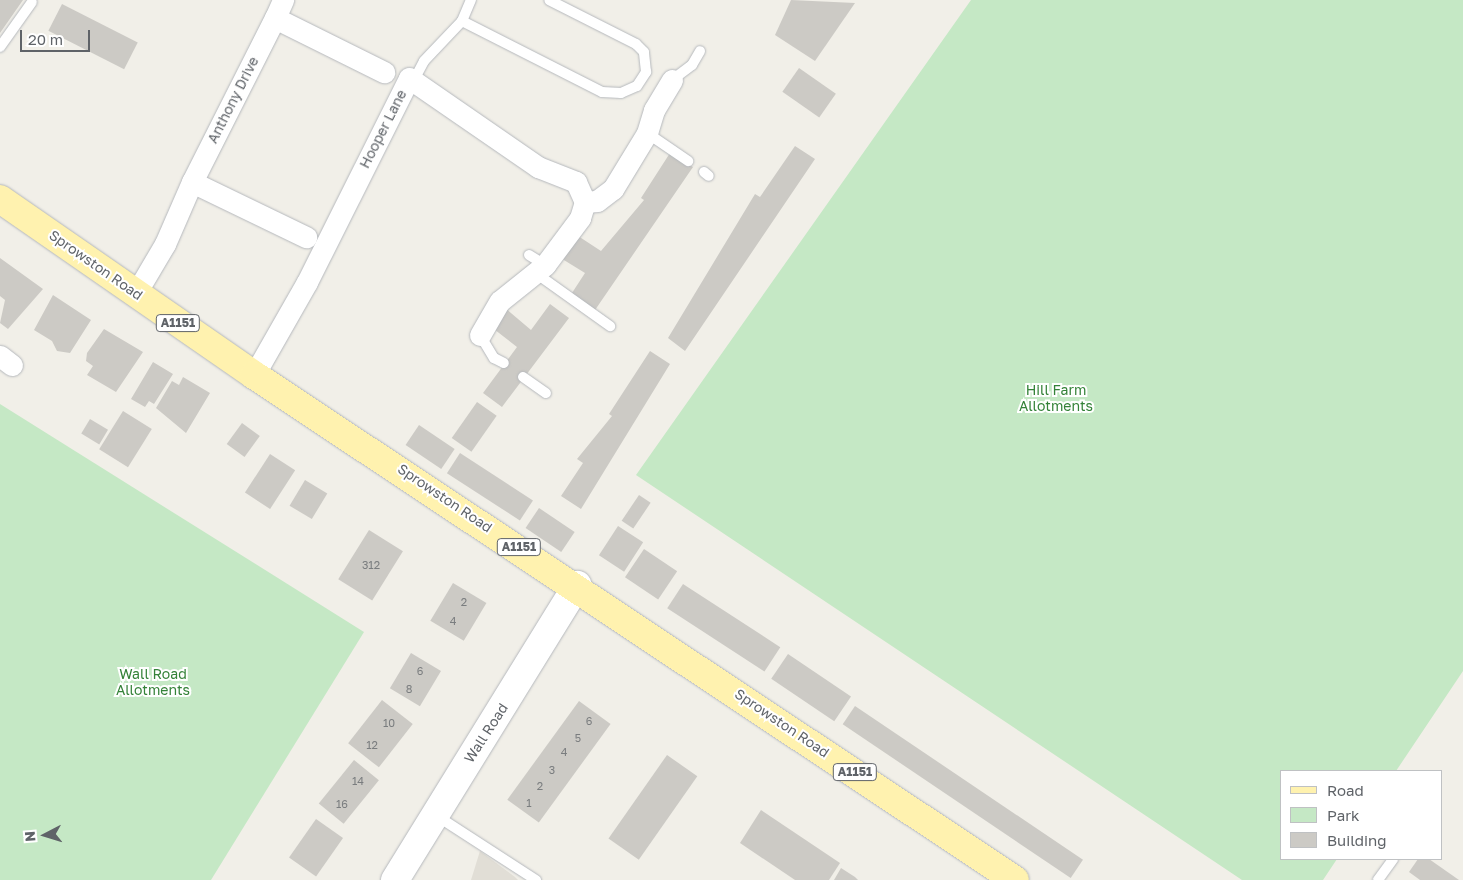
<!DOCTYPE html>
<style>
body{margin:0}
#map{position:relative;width:1463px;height:880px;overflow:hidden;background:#f1efe8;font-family:"Golos Text",sans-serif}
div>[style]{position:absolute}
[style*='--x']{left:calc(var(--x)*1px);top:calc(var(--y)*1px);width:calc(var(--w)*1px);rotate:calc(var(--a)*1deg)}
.education>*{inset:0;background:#e1ded6}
.green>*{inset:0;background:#c5e8c5}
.building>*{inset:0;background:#cccac5;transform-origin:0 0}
.roads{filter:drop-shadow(0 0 1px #b5b8bc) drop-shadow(0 0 1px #b5b8bc)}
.lane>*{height:10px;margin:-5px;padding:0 5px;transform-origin:5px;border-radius:5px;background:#fff}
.street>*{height:21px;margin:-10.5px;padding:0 10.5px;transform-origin:10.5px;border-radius:10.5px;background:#fff}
.secondary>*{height:28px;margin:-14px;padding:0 14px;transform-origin:14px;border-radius:14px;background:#fff}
.primary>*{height:28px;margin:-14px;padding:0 14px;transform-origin:14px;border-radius:14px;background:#fff2af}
span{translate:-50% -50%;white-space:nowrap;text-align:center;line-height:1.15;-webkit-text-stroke:4px #fff;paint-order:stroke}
.number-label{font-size:11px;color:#7a7d7f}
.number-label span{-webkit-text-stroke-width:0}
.shield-label span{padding:1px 4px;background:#fff;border:1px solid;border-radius:4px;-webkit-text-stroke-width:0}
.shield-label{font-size:12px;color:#5f6368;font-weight:700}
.street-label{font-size:14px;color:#5f6368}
.park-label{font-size:14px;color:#348238}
.legend{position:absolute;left:1280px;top:770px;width:162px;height:90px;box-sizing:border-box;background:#fff;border:1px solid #bfc1c3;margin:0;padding:6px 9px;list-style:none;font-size:15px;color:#5f6368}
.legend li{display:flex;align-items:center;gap:10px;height:25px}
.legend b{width:25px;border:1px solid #bfc1c3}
.north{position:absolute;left:20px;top:810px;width:50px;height:50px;-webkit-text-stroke:4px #fff;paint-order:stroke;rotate:265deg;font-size:14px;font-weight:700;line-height:20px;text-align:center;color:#5f6368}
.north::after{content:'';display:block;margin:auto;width:18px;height:22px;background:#5f6368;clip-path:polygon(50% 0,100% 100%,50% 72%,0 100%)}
.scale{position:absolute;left:20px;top:30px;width:70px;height:22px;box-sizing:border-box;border:2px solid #5f6368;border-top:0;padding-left:6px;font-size:15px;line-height:18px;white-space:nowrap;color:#5f6368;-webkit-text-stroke:4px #fff;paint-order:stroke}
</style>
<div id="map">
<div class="education">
<div style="clip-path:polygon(480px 851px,515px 877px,518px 880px,471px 880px)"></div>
</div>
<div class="green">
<div style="clip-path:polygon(971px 0,1463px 0,1463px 671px,1396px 771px,1282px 771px,1282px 859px,1337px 859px,1323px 880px,1242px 880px,636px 475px)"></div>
<div style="clip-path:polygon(0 404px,364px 632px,211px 880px,0 880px)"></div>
</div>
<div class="building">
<div style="clip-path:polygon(0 0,23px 0,0 33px)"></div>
<div style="clip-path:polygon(791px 0,855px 3px,815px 61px,775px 35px)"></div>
<div style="left:62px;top:4px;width:85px;height:30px;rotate:27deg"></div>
<div style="left:799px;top:68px;width:45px;height:29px;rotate:35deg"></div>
<div style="clip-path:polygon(795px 146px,815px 159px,685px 351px,668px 338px,755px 194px,760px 197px)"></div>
<div style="clip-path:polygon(670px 153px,693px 167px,593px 313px,570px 296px,585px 273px,559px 257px,575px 234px,601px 251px,644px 200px,641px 198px)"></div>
<div style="clip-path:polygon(0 258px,43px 289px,8px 329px,0 323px,5px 300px,0 296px)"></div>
<div style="clip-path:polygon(53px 295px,91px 320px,70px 353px,57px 351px,52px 341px,34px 330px)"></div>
<div style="clip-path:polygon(550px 304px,569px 318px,502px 407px,483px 393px,517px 347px,490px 326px,504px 307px,531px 330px)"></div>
<div style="clip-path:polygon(104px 329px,143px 352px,116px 392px,87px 375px,93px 366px,86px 361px,87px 353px)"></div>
<div style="clip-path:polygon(650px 351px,670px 364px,581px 509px,561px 496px,583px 463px,577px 459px,612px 416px,609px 414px)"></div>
<div style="clip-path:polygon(153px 362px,173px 374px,154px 404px,149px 401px,145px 407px,131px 399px)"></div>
<div style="clip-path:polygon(183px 377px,210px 393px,186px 433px,156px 408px,172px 381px,179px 385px)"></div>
<div style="left:477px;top:402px;width:24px;height:44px;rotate:35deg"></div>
<div style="left:123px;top:411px;width:34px;height:45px;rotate:32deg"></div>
<div style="left:90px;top:419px;width:21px;height:17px;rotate:31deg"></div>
<div style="left:242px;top:423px;width:22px;height:26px;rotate:36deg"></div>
<div style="left:419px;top:425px;width:43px;height:24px;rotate:34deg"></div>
<div style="left:460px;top:453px;width:87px;height:24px;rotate:33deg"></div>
<div style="left:270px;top:454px;width:30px;height:46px;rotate:33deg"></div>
<div style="left:305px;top:480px;width:26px;height:30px;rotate:31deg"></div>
<div style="left:639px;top:495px;width:14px;height:31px;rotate:34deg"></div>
<div style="left:539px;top:508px;width:43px;height:24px;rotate:34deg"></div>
<div style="left:618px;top:526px;width:30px;height:35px;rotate:33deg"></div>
<div style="left:369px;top:530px;width:40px;height:58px;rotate:32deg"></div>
<div style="left:644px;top:549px;width:40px;height:34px;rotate:34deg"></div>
<div style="left:453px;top:583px;width:39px;height:44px;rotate:31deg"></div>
<div style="left:683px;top:584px;width:116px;height:29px;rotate:33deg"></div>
<div style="left:411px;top:653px;width:35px;height:41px;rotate:31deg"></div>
<div style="left:788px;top:654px;width:76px;height:30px;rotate:34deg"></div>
<div style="left:382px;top:700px;width:39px;height:55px;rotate:38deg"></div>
<div style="left:579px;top:701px;width:39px;height:122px;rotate:36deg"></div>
<div style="left:855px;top:706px;width:275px;height:22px;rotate:34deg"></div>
<div style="left:667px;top:755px;width:37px;height:102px;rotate:35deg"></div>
<div style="left:354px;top:760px;width:32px;height:56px;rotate:39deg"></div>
<div style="clip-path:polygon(761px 810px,840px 863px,829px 880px,795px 880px,740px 843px)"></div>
<div style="left:316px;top:819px;width:33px;height:47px;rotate:35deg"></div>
<div style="clip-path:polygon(1418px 859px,1429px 859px,1459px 880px,1420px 880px,1409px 872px)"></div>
<div style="clip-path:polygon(841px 868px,855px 877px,858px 880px,834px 880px)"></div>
</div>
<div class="roads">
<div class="lane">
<div style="--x:462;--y:21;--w:157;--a:26.9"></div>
<div style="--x:602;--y:92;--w:19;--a:3"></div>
<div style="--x:621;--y:93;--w:17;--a:-24"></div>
<div style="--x:637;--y:86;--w:17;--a:-57"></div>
<div style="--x:646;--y:72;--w:20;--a:-96"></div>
<div style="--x:644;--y:52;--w:11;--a:-135"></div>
<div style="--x:636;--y:44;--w:97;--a:-153.2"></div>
<div style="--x:0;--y:47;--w:55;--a:-54.6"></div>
<div style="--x:414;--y:80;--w:21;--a:-62"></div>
<div style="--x:424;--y:61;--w:55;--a:-46.5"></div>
<div style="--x:462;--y:21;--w:23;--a:-67"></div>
<div style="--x:672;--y:80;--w:25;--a:-37"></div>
<div style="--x:692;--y:65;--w:16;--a:-60"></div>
<div style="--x:647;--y:133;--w:50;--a:34.3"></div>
<div style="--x:704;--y:172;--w:6;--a:39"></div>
<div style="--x:529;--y:255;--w:19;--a:32"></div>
<div style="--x:537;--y:274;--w:90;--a:35.5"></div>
<div style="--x:480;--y:335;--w:27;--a:59"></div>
<div style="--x:494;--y:358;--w:11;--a:27"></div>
<div style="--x:523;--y:377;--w:28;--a:35"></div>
<div style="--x:437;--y:816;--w:118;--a:32.9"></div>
<div style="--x:1378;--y:880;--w:26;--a:-54"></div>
</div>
<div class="street">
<div style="--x:275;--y:18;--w:20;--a:-66"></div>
<div style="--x:192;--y:182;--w:184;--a:-63.2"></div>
<div style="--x:275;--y:18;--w:122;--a:26.4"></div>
<div style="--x:585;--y:202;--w:12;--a:-5"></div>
<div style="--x:597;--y:201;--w:20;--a:-37"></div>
<div style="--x:613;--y:189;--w:66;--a:-58.7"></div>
<div style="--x:647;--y:133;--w:24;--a:-73"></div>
<div style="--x:654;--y:110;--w:35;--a:-59"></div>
<div style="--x:136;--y:293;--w:57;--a:-59.4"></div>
<div style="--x:165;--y:244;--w:68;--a:-66.5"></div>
<div style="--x:192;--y:182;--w:127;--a:25.8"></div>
<div style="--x:480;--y:335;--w:39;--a:-60"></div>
<div style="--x:500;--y:301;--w:58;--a:-38.7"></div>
<div style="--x:545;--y:265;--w:59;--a:-53.3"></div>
<div style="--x:580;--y:218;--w:17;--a:-73"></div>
<div style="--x:0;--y:356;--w:15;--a:37"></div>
<div style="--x:254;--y:375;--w:107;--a:-60.3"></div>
<div style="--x:307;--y:282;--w:228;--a:-63.4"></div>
<div style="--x:409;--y:78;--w:157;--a:34.6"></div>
<div style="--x:538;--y:167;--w:41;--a:21.5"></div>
<div style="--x:576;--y:182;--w:22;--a:66"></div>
</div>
<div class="secondary">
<div style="--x:395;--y:880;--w:347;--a:-58.3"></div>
</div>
<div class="primary">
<div style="--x:0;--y:199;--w:309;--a:34.7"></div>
<div style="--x:254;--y:375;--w:913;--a:33.57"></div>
</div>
</div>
<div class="number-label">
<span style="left:371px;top:565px">312</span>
<span style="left:464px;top:602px">2</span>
<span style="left:453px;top:621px">4</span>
<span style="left:420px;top:671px">6</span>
<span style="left:409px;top:689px">8</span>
<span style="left:589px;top:721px">6</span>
<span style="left:389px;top:723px">10</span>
<span style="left:578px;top:738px">5</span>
<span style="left:372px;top:745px">12</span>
<span style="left:564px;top:752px">4</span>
<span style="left:552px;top:770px">3</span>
<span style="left:358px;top:781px">14</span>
<span style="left:540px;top:786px">2</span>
<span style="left:529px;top:803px">1</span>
<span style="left:342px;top:804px">16</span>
</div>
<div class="shield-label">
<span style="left:178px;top:323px">A1151</span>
<span style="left:519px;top:547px">A1151</span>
<span style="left:855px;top:772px">A1151</span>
</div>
<div class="street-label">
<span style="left:233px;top:100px;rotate:-63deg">Anthony Drive</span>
<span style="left:383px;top:129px;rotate:-63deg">Hooper Lane</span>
<span style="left:96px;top:265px;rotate:35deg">Sprowston Road</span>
<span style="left:445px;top:498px;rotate:34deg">Sprowston Road</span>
<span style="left:782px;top:723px;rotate:34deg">Sprowston Road</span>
<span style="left:486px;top:733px;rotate:-57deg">Wall Road</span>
</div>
<div class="park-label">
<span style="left:1056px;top:398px">Hill Farm<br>Allotments</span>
<span style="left:153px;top:682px">Wall Road<br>Allotments</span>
</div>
<ul class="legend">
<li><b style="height:6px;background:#fff2af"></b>Road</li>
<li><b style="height:14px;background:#c5e8c5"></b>Park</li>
<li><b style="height:14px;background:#cccac5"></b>Building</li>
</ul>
<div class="north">N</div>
<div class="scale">20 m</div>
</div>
